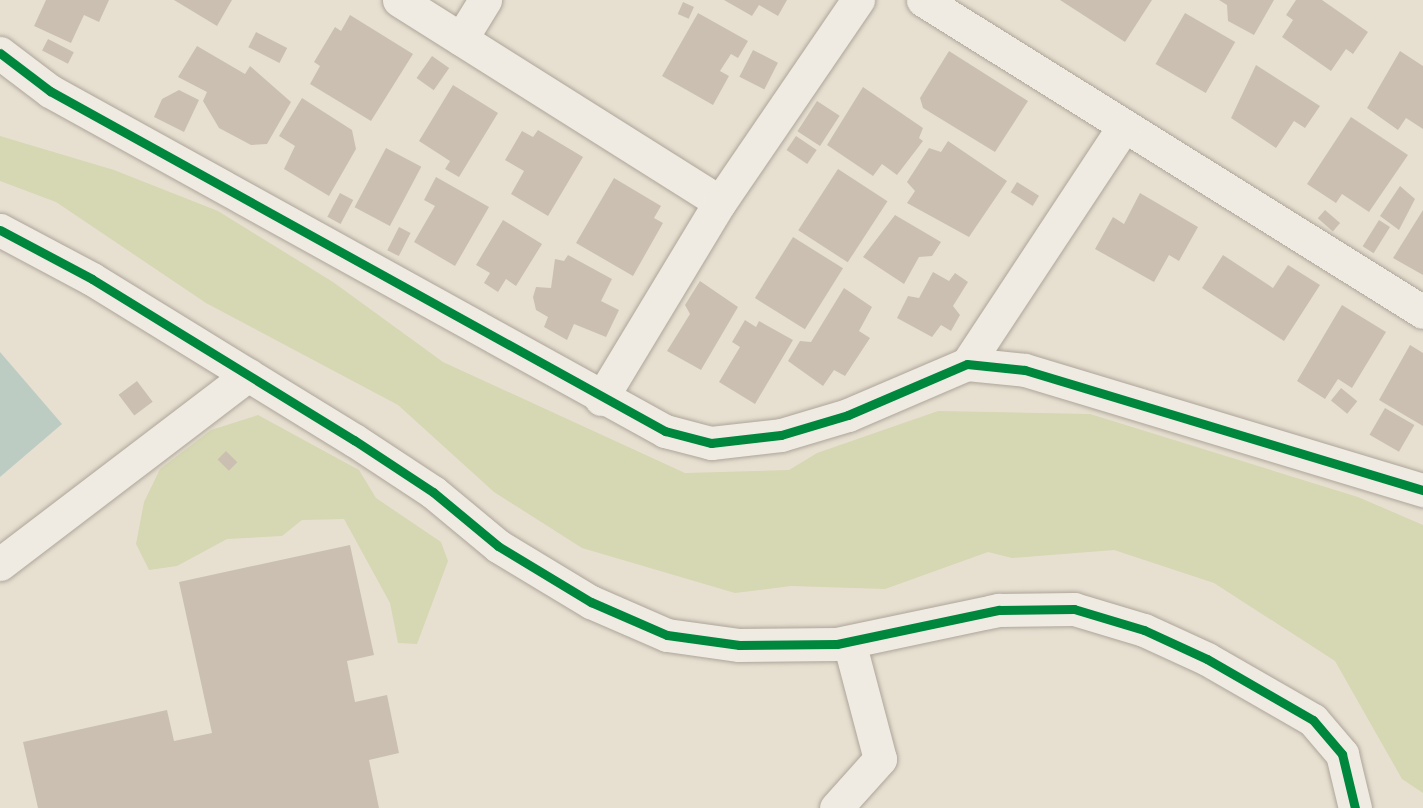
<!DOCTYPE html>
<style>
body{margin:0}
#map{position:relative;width:1423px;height:808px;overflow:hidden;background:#e7e0d1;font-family:"Libre Baskerville",serif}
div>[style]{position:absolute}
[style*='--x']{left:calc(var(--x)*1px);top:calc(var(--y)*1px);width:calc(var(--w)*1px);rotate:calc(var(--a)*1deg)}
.green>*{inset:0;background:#d6d7b3}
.water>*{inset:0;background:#bcccc2}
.building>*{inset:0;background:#cbbfb2;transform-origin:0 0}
.roads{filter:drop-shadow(0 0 2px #ada599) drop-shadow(0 0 2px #ada599)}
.minor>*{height:33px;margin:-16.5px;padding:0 16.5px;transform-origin:16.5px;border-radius:16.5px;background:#efebe3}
.cycleway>*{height:9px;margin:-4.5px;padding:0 4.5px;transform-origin:4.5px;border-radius:4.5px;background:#00873e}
span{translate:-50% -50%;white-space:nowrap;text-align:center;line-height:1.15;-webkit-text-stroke:4.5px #f7eed8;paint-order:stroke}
</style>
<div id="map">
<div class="green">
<div style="clip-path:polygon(0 136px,114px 170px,218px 211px,333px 282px,443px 362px,685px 473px,789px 470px,817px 453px,938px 411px,1090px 414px,1358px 497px,1423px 525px,1423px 793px,1402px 779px,1335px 661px,1214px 583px,1114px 550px,1012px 558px,988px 552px,885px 589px,791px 586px,735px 593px,582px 548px,494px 492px,398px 405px,206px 303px,56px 202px,0 181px)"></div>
<div style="clip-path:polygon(258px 415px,359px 470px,376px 498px,441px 542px,448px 561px,417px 644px,398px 643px,390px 603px,344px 519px,302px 520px,282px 536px,227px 539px,177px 566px,149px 570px,136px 544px,144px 502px,160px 469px,211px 430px)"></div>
</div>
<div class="water">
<div style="clip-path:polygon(0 352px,62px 424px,0 477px)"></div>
</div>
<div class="building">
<div style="clip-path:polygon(46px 0,109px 0,99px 22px,84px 15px,71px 43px,34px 26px)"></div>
<div style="clip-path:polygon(174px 0,232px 0,217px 26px)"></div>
<div style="clip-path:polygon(724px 0,787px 0,778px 16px,759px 5px,752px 16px)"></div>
<div style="clip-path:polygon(1060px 0,1152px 0,1125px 42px)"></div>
<div style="clip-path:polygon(1219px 0,1274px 0,1254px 35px,1228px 21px,1227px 5px)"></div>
<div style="clip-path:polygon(1296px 0,1322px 0,1368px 32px,1353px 54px,1346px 49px,1331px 71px,1282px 37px,1293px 20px,1286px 15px)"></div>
<div style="left:683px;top:2px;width:12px;height:13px;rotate:24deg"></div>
<div style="clip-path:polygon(698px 13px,748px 41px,738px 58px,731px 54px,720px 71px,729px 76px,713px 105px,662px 76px)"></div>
<div style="left:1185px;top:13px;width:58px;height:59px;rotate:30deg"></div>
<div style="clip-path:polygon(350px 15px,413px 54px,371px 121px,310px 84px,320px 66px,314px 62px,335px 27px,341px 31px)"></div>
<div style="left:256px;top:32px;width:35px;height:17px;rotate:27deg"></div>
<div style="left:48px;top:39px;width:29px;height:13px;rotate:27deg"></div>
<div style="clip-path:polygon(197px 46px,245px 74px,250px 66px,291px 102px,267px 144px,251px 145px,219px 128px,203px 101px,207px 92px,178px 77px)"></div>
<div style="left:753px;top:50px;width:28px;height:30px;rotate:27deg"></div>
<div style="clip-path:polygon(949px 51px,1028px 101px,995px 152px,923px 108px,920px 98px)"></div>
<div style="clip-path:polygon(1400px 51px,1423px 66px,1423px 129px,1406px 118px,1398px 130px,1367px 108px)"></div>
<div style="left:432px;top:56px;width:21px;height:27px;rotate:35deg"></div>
<div style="clip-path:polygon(1256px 65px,1320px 106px,1305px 128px,1294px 121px,1276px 148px,1231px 118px)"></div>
<div style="clip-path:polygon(453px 85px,498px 113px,459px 177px,445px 169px,450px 161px,419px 141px)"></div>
<div style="clip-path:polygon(863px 87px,923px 128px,919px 138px,923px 141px,897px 175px,882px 164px,873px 176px,827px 145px)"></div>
<div style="clip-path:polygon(179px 90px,199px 100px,184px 132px,154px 117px,162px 99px)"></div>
<div style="clip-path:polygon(302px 98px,352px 130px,356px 149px,329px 196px,284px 169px,295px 146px,279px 136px)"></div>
<div style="left:817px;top:101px;width:27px;height:36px;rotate:33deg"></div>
<div style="clip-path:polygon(1351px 117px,1408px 155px,1369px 212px,1342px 194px,1336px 203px,1307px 184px)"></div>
<div style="clip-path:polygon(538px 130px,583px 157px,548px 216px,511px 194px,524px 171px,505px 160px,522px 131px,533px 137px)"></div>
<div style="left:796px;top:136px;width:25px;height:17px;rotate:34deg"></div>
<div style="clip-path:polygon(948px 141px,1007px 181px,969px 237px,907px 203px,915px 191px,907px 182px,929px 148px,941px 152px)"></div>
<div style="left:386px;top:148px;width:40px;height:67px;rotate:28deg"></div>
<div style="left:838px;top:169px;width:59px;height:73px;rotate:33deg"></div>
<div style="clip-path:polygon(436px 177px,489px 207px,455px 266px,414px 242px,435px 206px,424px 200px)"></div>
<div style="clip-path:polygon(614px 178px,661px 206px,654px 218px,663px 223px,633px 276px,576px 243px)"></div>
<div style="left:1017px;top:182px;width:26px;height:12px;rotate:32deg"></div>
<div style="clip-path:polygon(1400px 186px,1415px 199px,1399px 230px,1380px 216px)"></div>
<div style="left:340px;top:193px;width:15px;height:27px;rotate:28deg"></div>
<div style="clip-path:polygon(1140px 193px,1198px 227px,1179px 261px,1169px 255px,1154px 282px,1095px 249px,1113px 217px,1124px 224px)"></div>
<div style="left:1325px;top:210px;width:20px;height:11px;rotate:41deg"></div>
<div style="clip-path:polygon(1423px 210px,1423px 275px,1393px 258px)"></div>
<div style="clip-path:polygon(895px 215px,941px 242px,932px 256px,919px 257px,904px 284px,863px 257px)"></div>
<div style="clip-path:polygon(503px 220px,542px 244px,516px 286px,506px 279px,498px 292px,484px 283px,490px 273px,476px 265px)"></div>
<div style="left:1379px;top:220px;width:13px;height:31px;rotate:32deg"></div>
<div style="left:399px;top:227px;width:13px;height:26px;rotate:27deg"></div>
<div style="left:793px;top:237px;width:59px;height:72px;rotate:32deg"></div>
<div style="clip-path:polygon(568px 255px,612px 279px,601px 301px,619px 310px,606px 337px,574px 324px,567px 340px,544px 327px,548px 317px,536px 310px,533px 297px,536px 287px,551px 288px,555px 259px,564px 261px)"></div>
<div style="clip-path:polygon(1223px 255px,1273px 288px,1288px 265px,1320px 285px,1284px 341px,1202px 288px)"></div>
<div style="clip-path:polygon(933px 272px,949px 281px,955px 273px,968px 282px,953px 306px,960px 315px,951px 331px,941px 325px,932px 337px,897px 318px,908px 296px,919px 298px)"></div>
<div style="clip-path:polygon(700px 281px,738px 307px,701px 370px,667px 351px,690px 314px,685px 305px)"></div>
<div style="clip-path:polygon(844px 288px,872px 307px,859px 331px,870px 338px,845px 376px,834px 370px,823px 386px,788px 361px,800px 341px,811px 342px)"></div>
<div style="clip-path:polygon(1342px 305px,1386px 332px,1352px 388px,1338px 379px,1325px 399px,1297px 381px)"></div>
<div style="clip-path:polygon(745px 320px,756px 327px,759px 321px,793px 340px,755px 404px,719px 382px,740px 347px,732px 342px)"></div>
<div style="clip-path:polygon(1410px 345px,1423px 353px,1423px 426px,1379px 400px)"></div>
<div style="left:137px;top:381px;width:26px;height:23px;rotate:53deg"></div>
<div style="left:1341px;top:388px;width:21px;height:16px;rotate:39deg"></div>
<div style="left:1385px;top:408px;width:34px;height:31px;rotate:30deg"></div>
<div style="left:226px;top:451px;width:16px;height:12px;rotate:45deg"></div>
<div style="clip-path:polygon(350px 545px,374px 655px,347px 661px,355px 702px,387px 695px,399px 753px,369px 760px,379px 808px,38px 808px,23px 742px,167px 710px,174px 741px,212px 733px,179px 582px)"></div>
</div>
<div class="roads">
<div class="minor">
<div style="--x:399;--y:0;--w:379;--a:32.2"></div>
<div style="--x:923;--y:0;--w:589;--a:31.96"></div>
<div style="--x:461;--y:39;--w:46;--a:-58.4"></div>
<div style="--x:0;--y:53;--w:63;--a:37.2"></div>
<div style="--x:50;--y:91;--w:703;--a:28.94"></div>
<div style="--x:665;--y:431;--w:48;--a:14.6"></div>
<div style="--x:711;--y:443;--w:70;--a:-6.5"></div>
<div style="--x:781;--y:435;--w:70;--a:-16.6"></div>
<div style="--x:848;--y:415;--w:129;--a:-23.2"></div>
<div style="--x:967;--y:364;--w:58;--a:5.9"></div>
<div style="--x:1025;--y:370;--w:416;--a:16.8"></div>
<div style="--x:0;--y:230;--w:104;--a:28"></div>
<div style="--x:92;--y:279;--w:308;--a:31.6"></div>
<div style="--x:354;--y:440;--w:95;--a:33.4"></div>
<div style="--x:433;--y:492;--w:85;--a:39.7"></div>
<div style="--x:498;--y:546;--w:109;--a:31.1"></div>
<div style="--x:591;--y:602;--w:83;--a:23.5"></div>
<div style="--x:667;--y:635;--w:73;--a:7.9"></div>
<div style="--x:739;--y:645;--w:98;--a:-0.6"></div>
<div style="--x:837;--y:644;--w:166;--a:-11.9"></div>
<div style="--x:999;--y:610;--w:75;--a:-0.8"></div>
<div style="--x:1074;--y:609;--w:73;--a:16.7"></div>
<div style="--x:1144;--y:630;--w:69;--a:24.7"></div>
<div style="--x:1207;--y:659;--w:122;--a:29.9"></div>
<div style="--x:1313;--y:720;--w:45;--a:49.5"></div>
<div style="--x:1342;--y:754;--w:56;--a:76.5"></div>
<div style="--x:967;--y:364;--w:285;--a:-56.6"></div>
<div style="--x:601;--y:399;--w:230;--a:-58.9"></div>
<div style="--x:720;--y:202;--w:245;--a:-55.7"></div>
<div style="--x:0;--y:564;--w:312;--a:-37.3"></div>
<div style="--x:836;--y:808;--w:66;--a:-48.1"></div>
<div style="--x:880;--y:759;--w:121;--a:-104.8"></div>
</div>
</div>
<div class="cycleway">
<div style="--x:0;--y:53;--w:63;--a:37.2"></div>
<div style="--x:50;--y:91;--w:703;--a:28.94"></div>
<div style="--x:665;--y:431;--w:48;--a:14.6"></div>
<div style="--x:711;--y:443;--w:70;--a:-6.5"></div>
<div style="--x:781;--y:435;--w:70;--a:-16.6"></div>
<div style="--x:848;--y:415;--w:129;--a:-23.2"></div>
<div style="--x:967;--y:364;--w:58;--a:5.9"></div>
<div style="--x:1025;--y:370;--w:416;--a:16.8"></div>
<div style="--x:0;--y:230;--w:104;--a:28"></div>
<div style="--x:92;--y:279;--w:308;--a:31.6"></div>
<div style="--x:354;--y:440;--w:95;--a:33.4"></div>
<div style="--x:433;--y:492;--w:85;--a:39.7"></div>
<div style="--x:498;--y:546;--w:109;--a:31.1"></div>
<div style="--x:591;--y:602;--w:83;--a:23.5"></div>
<div style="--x:667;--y:635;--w:73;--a:7.9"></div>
<div style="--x:739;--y:645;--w:98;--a:-0.6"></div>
<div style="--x:837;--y:644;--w:166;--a:-11.9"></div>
<div style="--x:999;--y:610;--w:75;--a:-0.8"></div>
<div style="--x:1074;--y:609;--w:73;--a:16.7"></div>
<div style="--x:1144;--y:630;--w:69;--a:24.7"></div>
<div style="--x:1207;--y:659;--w:122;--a:29.9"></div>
<div style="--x:1313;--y:720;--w:45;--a:49.5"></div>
<div style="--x:1342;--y:754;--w:56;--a:76.5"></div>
</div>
</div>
